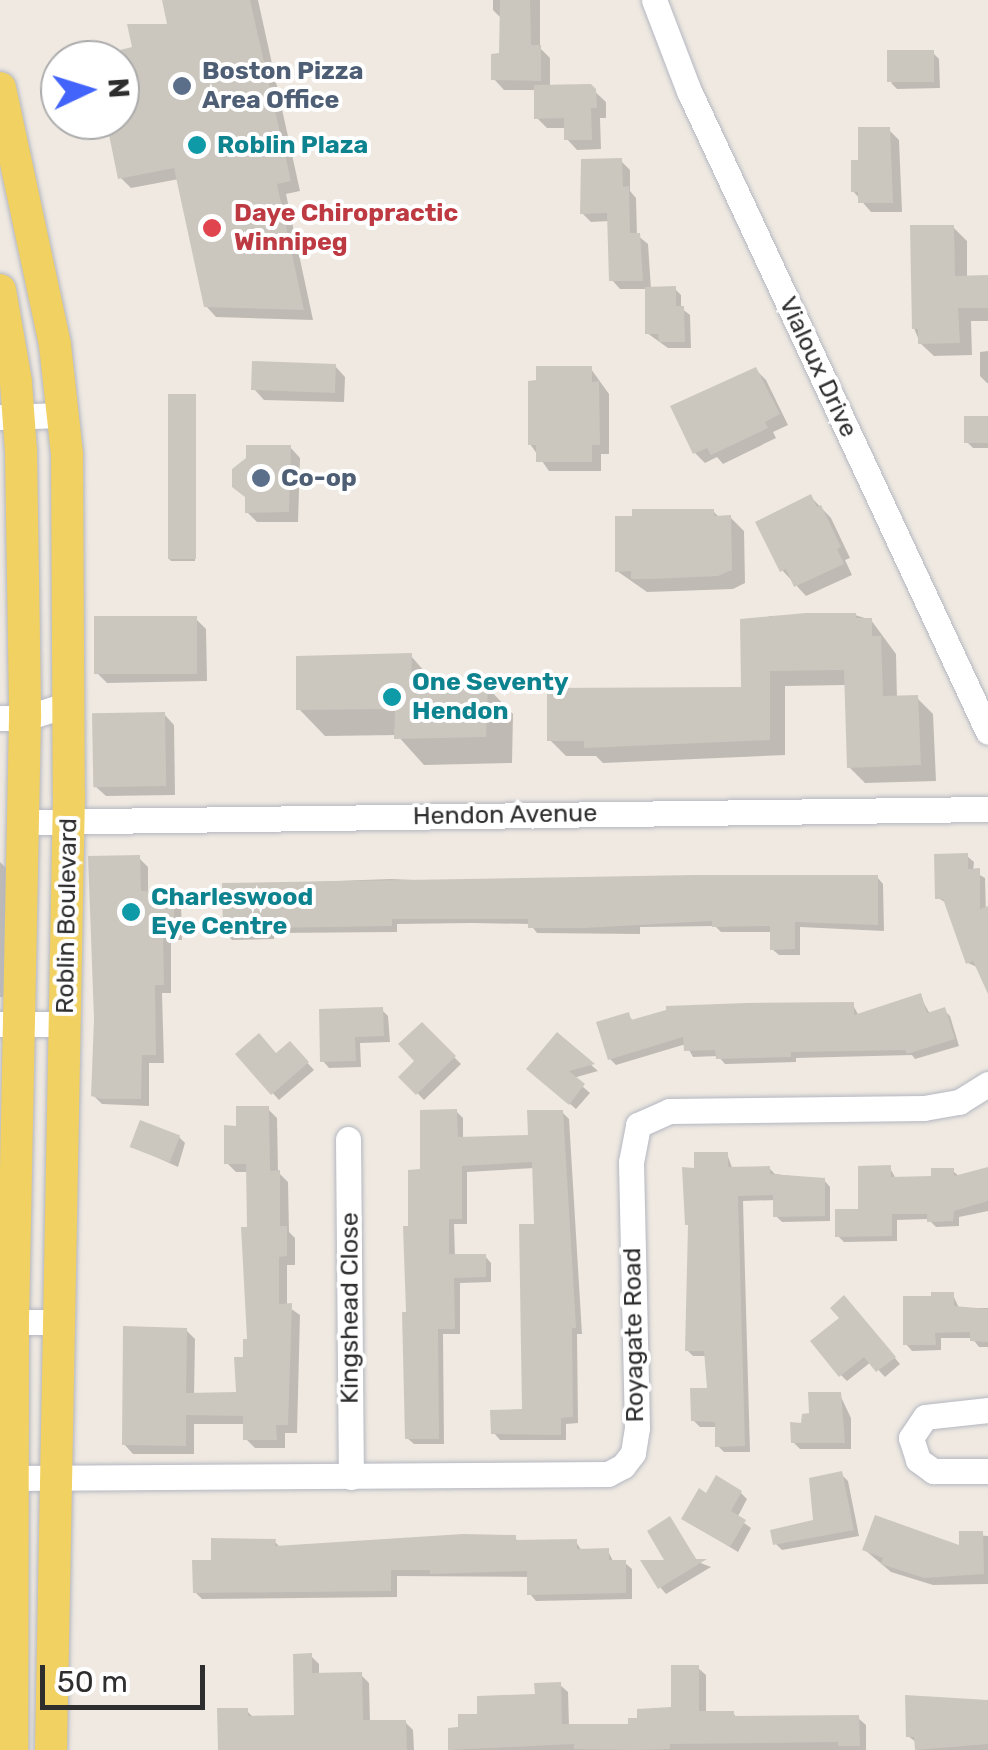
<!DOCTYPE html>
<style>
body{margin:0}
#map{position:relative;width:988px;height:1750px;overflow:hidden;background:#efe9e1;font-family:Rubik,sans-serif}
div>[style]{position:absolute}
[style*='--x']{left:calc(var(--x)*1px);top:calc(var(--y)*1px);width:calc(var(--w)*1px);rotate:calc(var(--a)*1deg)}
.shadow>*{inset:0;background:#0003}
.building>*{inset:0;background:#cbc7bf;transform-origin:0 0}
.roads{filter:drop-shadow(0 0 2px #b4b7c1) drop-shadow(0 0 2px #b4b7c1)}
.minor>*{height:25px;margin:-12.5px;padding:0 12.5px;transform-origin:12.5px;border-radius:12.5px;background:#fff}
.major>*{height:32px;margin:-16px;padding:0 16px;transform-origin:16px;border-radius:16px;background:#f2d163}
.dots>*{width:28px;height:28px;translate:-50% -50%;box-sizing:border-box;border:5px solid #fff;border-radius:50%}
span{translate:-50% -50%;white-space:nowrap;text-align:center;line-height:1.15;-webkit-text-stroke:8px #fff;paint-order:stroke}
.service-label{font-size:25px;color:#4e5e75;font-weight:700}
.left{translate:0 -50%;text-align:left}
.culture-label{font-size:25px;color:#0d838f;font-weight:700}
.health-label{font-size:25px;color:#be3a42;font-weight:700}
.street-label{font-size:25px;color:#2e2e2e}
.north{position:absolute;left:40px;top:40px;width:100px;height:100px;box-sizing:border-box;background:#fff;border:2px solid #ababab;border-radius:50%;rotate:86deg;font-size:28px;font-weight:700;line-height:40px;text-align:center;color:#2e2e2e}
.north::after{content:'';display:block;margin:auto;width:35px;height:45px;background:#4264fb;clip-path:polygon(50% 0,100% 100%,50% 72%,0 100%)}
.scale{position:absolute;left:40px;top:1665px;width:165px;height:45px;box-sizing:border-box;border:5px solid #2e2e2e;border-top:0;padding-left:12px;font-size:30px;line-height:35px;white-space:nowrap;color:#2e2e2e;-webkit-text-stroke:8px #fff;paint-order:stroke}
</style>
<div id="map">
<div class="shadow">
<div style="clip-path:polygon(164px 0,258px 0,300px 191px,286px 194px,313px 320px,216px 317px,206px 306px,179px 179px,131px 188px,121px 178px,108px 120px,120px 120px,120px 60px,95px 58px,135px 49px,170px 26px)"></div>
<div style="clip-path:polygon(493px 0,540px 0,540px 48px,550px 58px,550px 87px,590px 87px,606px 102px,606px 118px,600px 118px,601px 149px,577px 150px,567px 139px,567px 128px,547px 128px,537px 118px,536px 90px,504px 90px,494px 79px,501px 55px,502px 19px,493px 10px)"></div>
<div style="clip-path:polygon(932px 52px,939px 59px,940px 88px,897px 89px,891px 83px)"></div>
<div style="clip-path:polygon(889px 130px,899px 140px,902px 212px,871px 212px,853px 191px)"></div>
<div style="clip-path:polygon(621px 161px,630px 170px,630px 191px,636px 198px,637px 235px,648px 244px,651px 289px,675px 289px,681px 295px,681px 308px,690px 315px,691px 348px,668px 348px,647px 333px,647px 289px,620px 289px,612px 280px,610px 221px,591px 222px,582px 213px)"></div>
<div style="clip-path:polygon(953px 227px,967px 241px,967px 278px,988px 278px,988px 321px,971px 321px,972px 355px,934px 356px,920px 343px,914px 328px)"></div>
<div style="clip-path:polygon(988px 351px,988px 383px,987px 383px,980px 376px,980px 352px)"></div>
<div style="clip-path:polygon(335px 366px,345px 377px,344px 402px,264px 400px,254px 389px)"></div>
<div style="clip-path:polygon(591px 369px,609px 394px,609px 454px,601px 454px,601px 471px,549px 471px,530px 444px)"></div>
<div style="clip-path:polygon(756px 370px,766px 380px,788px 425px,773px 432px,776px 438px,723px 464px,717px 457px,705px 463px,695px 453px)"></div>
<div style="clip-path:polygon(195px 397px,195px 561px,171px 561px,168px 558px)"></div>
<div style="clip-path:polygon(988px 418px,988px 448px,973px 448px,967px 442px)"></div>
<div style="clip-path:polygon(290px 447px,300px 458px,298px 522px,257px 522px,247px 512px)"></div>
<div style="clip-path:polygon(811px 497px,831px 518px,850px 558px,845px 560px,852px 575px,806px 596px,782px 570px)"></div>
<div style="clip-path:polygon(713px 511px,720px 518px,730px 517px,744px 531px,745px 583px,733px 589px,647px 592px,617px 571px)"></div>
<div style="clip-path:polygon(855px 615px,871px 620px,896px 654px,897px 699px,917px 698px,933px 714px,936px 781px,865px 783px,849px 767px,846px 685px,785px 686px,785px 755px,603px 763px,596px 756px,566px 756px,550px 740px,744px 690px,769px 616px)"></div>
<div style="clip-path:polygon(196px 619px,206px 629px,207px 681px,107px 683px,97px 673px)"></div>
<div style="clip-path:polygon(411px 656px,438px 687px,487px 687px,513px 714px,512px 763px,424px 765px,397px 735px,325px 736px,299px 709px)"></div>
<div style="clip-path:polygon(164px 714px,174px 725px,175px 795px,106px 796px,95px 786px)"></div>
<div style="clip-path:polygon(967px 856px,974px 862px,973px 871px,985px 878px,988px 988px,979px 968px,968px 963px,948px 904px,938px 898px)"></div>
<div style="clip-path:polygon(139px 858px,148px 867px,148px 893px,173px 893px,181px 902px,182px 940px,171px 940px,171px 993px,162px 993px,164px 1063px,149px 1063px,149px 1106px,102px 1104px,93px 1095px,96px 1019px)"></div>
<div style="clip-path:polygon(0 862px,7px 869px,6px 997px,0 997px)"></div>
<div style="clip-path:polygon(877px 877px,883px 884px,884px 931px,800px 927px,800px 955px,779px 955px,772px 949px,773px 932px,721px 932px,715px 926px,640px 927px,640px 934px,537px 933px,530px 924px,472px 923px,397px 924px,397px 932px,274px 933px,274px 939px,232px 940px,225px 933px,224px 885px,391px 879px,513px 884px)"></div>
<div style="clip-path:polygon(920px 996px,930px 1014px,944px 1010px,950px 1016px,959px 1046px,915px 1059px,912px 1055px,796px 1058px,796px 1062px,725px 1064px,718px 1056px,693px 1057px,686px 1044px,616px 1065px,610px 1059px,628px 1015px,634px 1022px,853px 1005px,859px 1016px)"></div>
<div style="clip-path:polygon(382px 1010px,388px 1016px,390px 1042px,360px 1043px,361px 1067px,329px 1068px,323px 1061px)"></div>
<div style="clip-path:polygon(422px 1025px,461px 1064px,424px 1100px,402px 1077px,417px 1061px)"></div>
<div style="clip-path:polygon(557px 1035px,598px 1071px,573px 1078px,590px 1093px,576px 1109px,536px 1075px)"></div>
<div style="clip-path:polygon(290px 1044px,314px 1070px,279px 1100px,238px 1054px,276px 1056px)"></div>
<div style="clip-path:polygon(268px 1109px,277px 1118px,278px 1172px,288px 1182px,289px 1232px,295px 1238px,295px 1265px,287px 1265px,287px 1306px,300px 1315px,297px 1433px,285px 1433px,285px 1448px,255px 1448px,246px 1439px,246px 1424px,194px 1424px,194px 1454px,133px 1454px,124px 1444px,186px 1330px,195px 1339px,194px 1396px,238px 1395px,249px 1341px,249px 1172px,236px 1172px,227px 1163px,239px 1128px)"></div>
<div style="clip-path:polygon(456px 1111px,463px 1118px,463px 1139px,530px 1137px,562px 1112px,569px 1119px,582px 1334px,577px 1334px,578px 1423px,566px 1424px,566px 1440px,500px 1440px,494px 1433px,525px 1411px,536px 1226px,535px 1168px,467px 1172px,467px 1224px,454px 1224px,455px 1257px,485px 1256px,491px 1263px,491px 1282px,460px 1283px,460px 1334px,443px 1334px,444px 1444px,414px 1444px,407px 1438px,411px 1229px,423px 1172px)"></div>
<div style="clip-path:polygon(179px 1137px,185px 1143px,178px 1167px,134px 1147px)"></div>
<div style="clip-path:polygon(727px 1154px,733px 1170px,769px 1168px,775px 1174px,824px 1180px,830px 1187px,830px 1221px,782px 1222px,776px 1216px,776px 1200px,743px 1201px,750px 1452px,724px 1452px,718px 1446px,718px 1427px,700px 1427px,693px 1420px,709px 1391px,707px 1356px,693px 1356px,687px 1350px,691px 1228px,687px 1224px,696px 1170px)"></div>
<div style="clip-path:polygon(890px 1168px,896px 1179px,933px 1179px,953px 1171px,960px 1177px,988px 1169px,988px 1211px,959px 1217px,959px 1226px,936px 1227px,928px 1219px,897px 1220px,897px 1241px,844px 1242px,838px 1236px,861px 1212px)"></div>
<div style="clip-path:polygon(953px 1295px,959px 1308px,988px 1308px,988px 1347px,979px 1347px,972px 1338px,941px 1338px,941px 1350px,912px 1351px,906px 1344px)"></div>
<div style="clip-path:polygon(850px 1305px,900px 1364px,885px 1377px,871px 1362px,847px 1381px,841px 1375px,842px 1319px)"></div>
<div style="clip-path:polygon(840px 1395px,851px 1418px,851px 1449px,800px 1449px,793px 1442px,804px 1425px)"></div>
<div style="clip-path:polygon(841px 1474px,848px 1481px,859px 1536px,782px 1550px,776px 1544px,816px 1522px)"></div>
<div style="clip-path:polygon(741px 1493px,747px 1499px,737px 1518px,751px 1528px,738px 1552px,684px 1519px,706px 1496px)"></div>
<div style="clip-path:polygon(670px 1520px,698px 1562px,711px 1567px,666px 1594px,660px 1587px,669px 1562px)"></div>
<div style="clip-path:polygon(962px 1534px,988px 1536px,988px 1584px,933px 1585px,891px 1572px,865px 1550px,962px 1549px)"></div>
<div style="clip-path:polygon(515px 1538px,520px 1543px,576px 1542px,582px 1551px,608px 1551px,614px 1563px,625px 1563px,632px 1569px,632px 1599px,536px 1601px,530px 1594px,530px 1577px,397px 1576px,397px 1597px,202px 1599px,195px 1592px,214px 1562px,274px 1541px,282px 1549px)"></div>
<div style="clip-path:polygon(311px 1656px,319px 1664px,319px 1675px,361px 1675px,369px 1683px,370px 1722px,405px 1722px,413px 1730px,414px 1750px,221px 1750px,247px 1711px,255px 1719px,297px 1718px)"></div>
<div style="clip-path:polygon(698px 1668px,706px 1675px,706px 1714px,733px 1713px,737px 1718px,858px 1718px,866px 1725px,866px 1750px,451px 1750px,451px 1730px,560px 1685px,568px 1692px,569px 1726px,630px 1726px,674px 1710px)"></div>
<div style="clip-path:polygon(988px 1702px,988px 1750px,917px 1750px,917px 1743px,908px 1736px)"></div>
</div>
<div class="building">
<div style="clip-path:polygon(162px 0,250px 0,291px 181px,277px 184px,304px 310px,204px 307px,174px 168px,118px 179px,106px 120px,120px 120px,120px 50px,132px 47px,127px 24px,167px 24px)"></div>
<div style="clip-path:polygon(500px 0,530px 0,531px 45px,541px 45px,541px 81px,491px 80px,491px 54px,499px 53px)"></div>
<div style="left:934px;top:50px;width:32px;height:47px;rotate:90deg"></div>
<div style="clip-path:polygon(591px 84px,596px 89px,597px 108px,591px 108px,592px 140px,564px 140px,564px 118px,534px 119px,534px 85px)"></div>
<div style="clip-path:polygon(858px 127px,890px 127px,893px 203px,858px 203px,858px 192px,851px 192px,851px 160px,858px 160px)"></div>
<div style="clip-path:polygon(622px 158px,623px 187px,629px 186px,630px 233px,640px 233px,643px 281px,609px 281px,607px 213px,580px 214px,581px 159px)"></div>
<div style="clip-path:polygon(910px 225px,954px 225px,955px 276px,988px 275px,988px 308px,958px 308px,960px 343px,918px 344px,918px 329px,912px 329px)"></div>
<div style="clip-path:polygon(676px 286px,676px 306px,684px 306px,685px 342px,659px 342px,658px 334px,645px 334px,645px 287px)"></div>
<div style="left:252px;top:361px;width:84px;height:29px;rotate:2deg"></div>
<div style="clip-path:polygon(536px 366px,592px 366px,592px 382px,599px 381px,600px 445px,592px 445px,592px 462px,536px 462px,536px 445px,528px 445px,528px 381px,536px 380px)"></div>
<div style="clip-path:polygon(756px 367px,780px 414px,765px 422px,768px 428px,711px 455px,707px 448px,693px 454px,670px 406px)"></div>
<div style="left:168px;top:394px;width:28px;height:165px"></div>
<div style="left:964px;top:416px;width:24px;height:27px"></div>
<div style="clip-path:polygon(246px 445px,291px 445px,289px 512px,245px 513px,245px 497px,232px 487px,232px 469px,246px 458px)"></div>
<div style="clip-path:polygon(811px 494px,817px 507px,821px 505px,841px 547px,837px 549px,844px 564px,794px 587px,786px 569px,780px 572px,755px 522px)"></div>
<div style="clip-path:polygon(632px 509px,714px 509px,714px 516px,731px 515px,732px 570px,718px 576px,651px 579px,631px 579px,631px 571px,615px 572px,615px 516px,632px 516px)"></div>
<div style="clip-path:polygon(806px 613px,856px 613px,856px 618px,872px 618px,872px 636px,881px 636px,883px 696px,918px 695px,921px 765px,847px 768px,844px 670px,770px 671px,770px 740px,584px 748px,584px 741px,547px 741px,547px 688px,741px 687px,740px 619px)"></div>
<div style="left:94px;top:616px;width:103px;height:58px"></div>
<div style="clip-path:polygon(412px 653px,411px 685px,488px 684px,486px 737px,394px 739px,395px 709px,296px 710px,296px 656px)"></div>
<div style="left:165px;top:712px;width:74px;height:73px;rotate:89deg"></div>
<div style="clip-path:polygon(968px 853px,968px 869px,980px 868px,980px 909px,988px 906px,988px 994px,973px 961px,966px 964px,943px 899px,935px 899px,934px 854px)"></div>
<div style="clip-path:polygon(140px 855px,141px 891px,174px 891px,174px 932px,163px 932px,164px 985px,155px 985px,156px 1055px,142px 1055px,141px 1099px,102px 1099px,91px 1096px,94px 1019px,88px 856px)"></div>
<div style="clip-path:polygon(695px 875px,878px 875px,878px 925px,795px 922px,795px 949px,770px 950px,770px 926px,712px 927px,712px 921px,585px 928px,528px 928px,528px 919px,392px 919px,392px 926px,269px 928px,269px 934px,223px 934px,222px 883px)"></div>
<div style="clip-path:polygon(921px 993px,927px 1013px,945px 1007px,955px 1039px,907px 1054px,905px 1050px,791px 1052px,791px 1057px,716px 1059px,715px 1050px,684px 1051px,683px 1037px,608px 1060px,596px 1022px,629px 1012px,631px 1020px,666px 1010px,666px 1006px,746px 1003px,854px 1002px,854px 1015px)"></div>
<div style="clip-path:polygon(383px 1007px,384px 1036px,355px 1037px,356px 1061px,320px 1062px,319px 1009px)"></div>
<div style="clip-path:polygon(422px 1022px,456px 1056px,416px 1095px,398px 1077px,414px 1061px,398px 1044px)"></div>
<div style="clip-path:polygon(557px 1032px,595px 1064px,569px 1071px,585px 1084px,569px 1105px,526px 1069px)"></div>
<div style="clip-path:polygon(259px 1033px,276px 1053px,290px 1041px,309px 1062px,271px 1095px,235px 1054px)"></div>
<div style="clip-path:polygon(236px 1106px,269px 1106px,270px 1171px,280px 1170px,280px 1226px,287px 1226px,287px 1256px,279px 1257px,279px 1304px,292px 1303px,288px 1425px,276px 1425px,277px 1440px,243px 1440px,243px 1416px,186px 1415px,186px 1446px,122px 1445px,123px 1326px,187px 1328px,186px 1393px,236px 1392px,234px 1357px,243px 1357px,243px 1339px,247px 1339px,241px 1227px,247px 1227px,246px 1164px,224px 1164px,224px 1125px,236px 1126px)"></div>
<div style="clip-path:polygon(457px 1109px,458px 1137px,528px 1135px,527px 1110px,563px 1110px,576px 1328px,572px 1328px,573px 1417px,561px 1418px,561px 1435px,491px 1434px,490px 1410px,522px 1409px,519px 1224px,534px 1224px,532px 1162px,462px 1166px,462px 1219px,449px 1219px,449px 1254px,486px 1254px,486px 1277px,454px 1278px,455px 1329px,438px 1329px,439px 1439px,405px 1439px,402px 1312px,406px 1312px,403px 1226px,408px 1226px,408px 1170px,420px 1169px,420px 1110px)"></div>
<div style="left:140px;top:1120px;width:43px;height:29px;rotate:21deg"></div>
<div style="clip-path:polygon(694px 1152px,728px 1152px,728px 1167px,770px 1166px,770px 1174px,825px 1178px,825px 1216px,773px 1217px,773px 1195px,738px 1196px,745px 1446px,715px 1447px,715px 1422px,691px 1421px,690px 1388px,707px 1388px,704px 1351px,685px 1351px,688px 1225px,685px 1225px,682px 1167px,694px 1168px)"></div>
<div style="clip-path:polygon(891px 1165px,891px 1177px,931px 1176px,931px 1168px,954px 1168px,954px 1176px,988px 1167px,988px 1201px,954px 1211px,953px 1221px,927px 1222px,927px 1214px,892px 1214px,892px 1236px,835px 1237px,835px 1209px,858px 1209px,858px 1166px)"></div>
<div style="clip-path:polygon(931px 1292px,954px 1292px,954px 1306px,988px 1309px,988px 1342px,970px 1341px,970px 1332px,935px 1333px,936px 1345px,903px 1345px,903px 1296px,931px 1296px)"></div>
<div style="clip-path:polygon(844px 1295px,896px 1357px,876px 1372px,864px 1357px,839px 1377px,810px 1341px,839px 1318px,830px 1308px)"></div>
<div style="clip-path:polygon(808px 1392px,841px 1392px,845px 1443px,791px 1443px,790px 1422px,801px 1423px,802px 1414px,809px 1413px)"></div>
<div style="clip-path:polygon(842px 1471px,854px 1530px,773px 1545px,770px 1530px,813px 1520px,809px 1478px)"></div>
<div style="clip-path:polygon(716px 1475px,742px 1491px,731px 1511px,746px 1520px,730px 1547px,681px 1519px,699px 1488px,706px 1493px)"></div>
<div style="clip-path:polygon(875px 1515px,959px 1545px,959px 1531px,983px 1531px,984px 1574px,924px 1578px,881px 1564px,883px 1558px,862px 1550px)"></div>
<div style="clip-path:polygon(670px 1516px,696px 1559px,707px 1559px,658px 1589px,640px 1560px,664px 1560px,647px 1531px)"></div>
<div style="clip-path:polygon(463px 1534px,516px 1535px,516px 1540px,577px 1539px,577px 1549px,609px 1548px,609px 1560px,626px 1560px,626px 1593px,527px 1595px,527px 1571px,430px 1574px,430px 1570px,391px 1570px,391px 1591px,193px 1593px,192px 1560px,211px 1560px,211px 1538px,276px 1539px,275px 1546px)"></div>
<div style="clip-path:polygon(312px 1653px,312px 1673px,362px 1672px,363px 1720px,406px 1720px,407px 1750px,218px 1750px,217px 1708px,248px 1708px,248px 1716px,294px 1715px,293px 1654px)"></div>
<div style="clip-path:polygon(671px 1665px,699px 1665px,699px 1711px,734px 1711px,734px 1716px,859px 1715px,860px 1746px,838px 1746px,838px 1742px,670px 1744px,670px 1749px,635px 1750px,574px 1749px,574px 1744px,448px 1750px,448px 1728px,458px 1727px,458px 1714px,477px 1714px,477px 1696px,535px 1694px,534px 1683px,561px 1682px,562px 1724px,628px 1724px,628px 1718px,637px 1718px,637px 1709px,671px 1707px)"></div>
<div style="clip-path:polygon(905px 1695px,988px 1700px,988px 1744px,915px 1750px,914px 1737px,906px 1737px)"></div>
</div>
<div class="roads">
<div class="minor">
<div style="--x:654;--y:0;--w:97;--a:69"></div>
<div style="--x:689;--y:91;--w:707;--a:64.99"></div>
<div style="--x:0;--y:417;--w:64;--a:-1.8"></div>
<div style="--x:0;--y:718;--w:25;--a:0"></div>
<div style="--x:25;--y:718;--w:43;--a:-17.6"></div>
<div style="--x:21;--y:822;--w:967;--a:-0.77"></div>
<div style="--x:0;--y:1024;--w:64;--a:0"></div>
<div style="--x:348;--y:1139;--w:338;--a:89.5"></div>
<div style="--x:0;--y:1322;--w:57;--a:0"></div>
<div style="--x:988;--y:1410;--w:63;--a:173.7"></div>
<div style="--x:925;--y:1417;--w:25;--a:124"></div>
<div style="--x:911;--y:1438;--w:23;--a:72"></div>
<div style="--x:918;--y:1460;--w:19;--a:36"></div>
<div style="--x:933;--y:1471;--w:55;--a:0"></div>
<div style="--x:12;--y:1478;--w:596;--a:-0.38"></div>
<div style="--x:608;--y:1474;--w:17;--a:-28"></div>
<div style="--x:623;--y:1466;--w:16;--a:-52"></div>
<div style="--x:633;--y:1453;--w:25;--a:-81"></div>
<div style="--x:637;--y:1428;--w:266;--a:-91.3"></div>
<div style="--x:631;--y:1162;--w:38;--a:-79"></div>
<div style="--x:638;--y:1125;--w:34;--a:-24"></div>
<div style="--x:669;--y:1111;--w:255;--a:-0.7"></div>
<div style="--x:924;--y:1108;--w:36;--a:-10"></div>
<div style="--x:959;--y:1102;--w:34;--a:-32"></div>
</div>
<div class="major">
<div style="--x:0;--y:88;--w:263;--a:77.9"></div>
<div style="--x:55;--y:345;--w:110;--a:83.7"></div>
<div style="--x:67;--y:454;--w:340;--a:89.7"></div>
<div style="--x:69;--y:794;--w:956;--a:91.08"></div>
<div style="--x:0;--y:290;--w:93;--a:80.1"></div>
<div style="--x:16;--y:382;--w:69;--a:85.9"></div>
<div style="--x:21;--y:451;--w:267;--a:89.1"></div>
<div style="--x:25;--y:718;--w:604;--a:91.14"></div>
<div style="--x:13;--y:1322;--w:428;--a:90.1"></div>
</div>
</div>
<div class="dots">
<div style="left:182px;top:86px;background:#5c6f8a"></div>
<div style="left:197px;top:145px;background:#0f9aa8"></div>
<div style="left:212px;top:228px;background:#e0444e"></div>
<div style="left:261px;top:478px;background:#5c6f8a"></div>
<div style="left:392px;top:697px;background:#0f9aa8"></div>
<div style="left:131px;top:912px;background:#0f9aa8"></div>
</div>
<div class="service-label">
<span class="left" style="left:202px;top:86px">Boston Pizza<br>Area Office</span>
<span class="left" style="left:281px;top:478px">Co-op</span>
</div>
<div class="culture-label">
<span class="left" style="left:217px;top:145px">Roblin Plaza</span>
<span class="left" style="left:412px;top:697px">One Seventy<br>Hendon</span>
<span class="left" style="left:151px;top:912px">Charleswood<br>Eye Centre</span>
</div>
<div class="health-label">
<span class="left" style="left:234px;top:228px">Daye Chiropractic<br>Winnipeg</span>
</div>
<div class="street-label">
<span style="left:818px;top:367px;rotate:65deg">Vialoux Drive</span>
<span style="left:505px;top:815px;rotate:-1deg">Hendon Avenue</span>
<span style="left:67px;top:916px;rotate:-89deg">Roblin Boulevard</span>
<span style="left:350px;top:1308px;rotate:-90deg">Kingshead Close</span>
<span style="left:634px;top:1335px;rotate:-91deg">Royagate Road</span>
</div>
<div class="north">N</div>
<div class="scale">50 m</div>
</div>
